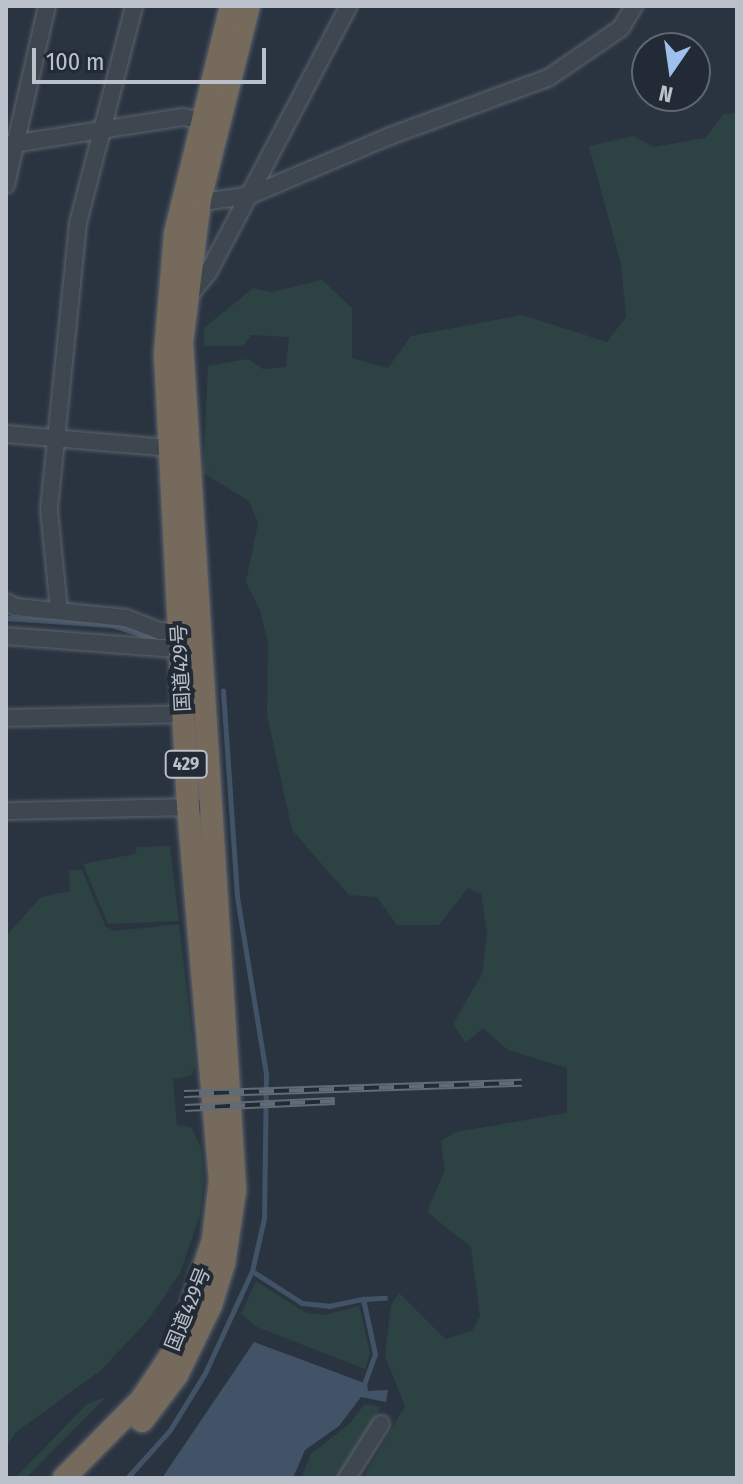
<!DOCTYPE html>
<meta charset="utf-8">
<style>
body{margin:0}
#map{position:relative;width:743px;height:1484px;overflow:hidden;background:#2a3440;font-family:"Fira Sans Condensed","Noto Sans JP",sans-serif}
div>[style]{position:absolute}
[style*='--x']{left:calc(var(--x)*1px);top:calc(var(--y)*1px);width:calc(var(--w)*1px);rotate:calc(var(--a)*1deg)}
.green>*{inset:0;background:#2d4242}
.water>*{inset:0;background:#425367}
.stream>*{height:5px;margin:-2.5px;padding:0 2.5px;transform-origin:2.5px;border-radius:2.5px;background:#425367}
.roads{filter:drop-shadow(0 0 2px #5c646d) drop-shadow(0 0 2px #5c646d)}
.minor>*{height:16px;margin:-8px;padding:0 8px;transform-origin:8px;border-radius:8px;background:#3e4650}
.highway>*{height:22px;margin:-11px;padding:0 11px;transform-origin:11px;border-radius:11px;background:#756a5c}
.rail>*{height:8px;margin-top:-4px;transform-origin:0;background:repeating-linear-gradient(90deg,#222b35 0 15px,#606b76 0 30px);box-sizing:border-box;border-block:2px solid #606b76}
span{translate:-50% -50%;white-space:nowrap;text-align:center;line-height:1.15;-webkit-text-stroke:8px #222b35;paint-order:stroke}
.shield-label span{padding:2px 6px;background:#222b35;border:2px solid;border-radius:6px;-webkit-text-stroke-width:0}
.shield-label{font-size:18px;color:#bbc1ca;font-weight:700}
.street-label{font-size:20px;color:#bbc1ca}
.frame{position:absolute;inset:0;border:8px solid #bbc1ca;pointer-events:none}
.north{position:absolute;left:631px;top:32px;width:80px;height:80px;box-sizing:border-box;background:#222b35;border:2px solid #5f6771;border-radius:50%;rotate:193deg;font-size:22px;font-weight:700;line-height:32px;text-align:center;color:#bbc1ca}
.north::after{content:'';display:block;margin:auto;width:28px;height:36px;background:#9dc0ed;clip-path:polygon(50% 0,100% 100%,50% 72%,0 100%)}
.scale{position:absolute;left:32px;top:48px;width:234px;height:36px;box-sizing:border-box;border:4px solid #bbc1ca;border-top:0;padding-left:10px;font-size:24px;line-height:28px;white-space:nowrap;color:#bbc1ca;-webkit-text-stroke:6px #222b35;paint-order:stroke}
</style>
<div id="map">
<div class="green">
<div style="clip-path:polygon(737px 113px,737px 1478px,363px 1478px,405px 1406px,385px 1356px,391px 1305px,399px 1293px,445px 1339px,472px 1331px,480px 1316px,471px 1247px,427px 1212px,445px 1170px,441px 1141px,456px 1132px,567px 1113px,567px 1068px,508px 1050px,483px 1028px,466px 1043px,453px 1024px,482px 974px,487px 933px,481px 894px,468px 888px,439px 925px,397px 925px,377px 897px,349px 895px,292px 830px,267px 715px,268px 643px,260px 610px,246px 582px,258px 523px,249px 501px,203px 473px,208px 366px,248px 359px,263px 369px,286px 367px,289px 337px,251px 335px,243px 346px,204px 346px,204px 328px,253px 288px,272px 292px,322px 280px,352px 308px,352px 358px,388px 368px,411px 336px,522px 315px,607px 342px,626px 317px,621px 264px,589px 146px,633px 136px,654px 147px,705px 138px,724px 114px)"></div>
<div style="clip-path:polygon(170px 846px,179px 921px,108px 924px,83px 864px,135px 854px,137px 847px)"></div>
<div style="clip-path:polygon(69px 870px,82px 870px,106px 927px,116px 931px,179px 924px,196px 1067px,191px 1076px,173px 1079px,177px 1125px,191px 1127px,201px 1147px,204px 1181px,200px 1215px,180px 1273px,149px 1319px,101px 1370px,15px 1433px,6px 1448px,6px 936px,41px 897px,70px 891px)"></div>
<div style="clip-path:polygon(256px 1281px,306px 1313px,324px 1315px,359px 1306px,370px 1353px,365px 1369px,257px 1327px,241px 1314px)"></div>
<div style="clip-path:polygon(106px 1397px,26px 1478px,15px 1478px,87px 1404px)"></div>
<div style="clip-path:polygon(365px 1404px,381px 1407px,338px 1478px,301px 1478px,311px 1454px,349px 1424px)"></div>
</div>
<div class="water">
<div style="clip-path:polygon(254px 1342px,367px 1384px,368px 1391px,388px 1390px,386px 1402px,361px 1397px,339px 1426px,305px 1450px,293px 1478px,162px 1478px)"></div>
</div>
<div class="stream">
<div style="--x:6;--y:618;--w:106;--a:3.8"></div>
<div style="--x:112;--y:625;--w:38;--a:18"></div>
<div style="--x:252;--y:1271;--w:59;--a:32.6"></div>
<div style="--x:302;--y:1303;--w:27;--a:6"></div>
<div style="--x:329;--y:1306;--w:35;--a:-12"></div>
<div style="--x:363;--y:1299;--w:56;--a:77.7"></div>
<div style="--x:375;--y:1354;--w:35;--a:110"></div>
<div style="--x:363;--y:1299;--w:22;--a:-3"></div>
<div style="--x:127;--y:1478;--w:64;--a:-48.1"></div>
<div style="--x:170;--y:1430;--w:67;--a:-58.4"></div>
<div style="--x:205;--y:1373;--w:112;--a:-65.3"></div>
<div style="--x:252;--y:1271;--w:54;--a:-77.2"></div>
<div style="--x:264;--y:1218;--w:144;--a:-89.2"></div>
<div style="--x:266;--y:1074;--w:180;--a:-99.3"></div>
<div style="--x:237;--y:896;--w:206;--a:-93.9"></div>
</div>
<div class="roads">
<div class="minor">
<div style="--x:6;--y:145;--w:179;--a:-9"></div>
<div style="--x:183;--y:117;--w:31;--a:11"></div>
<div style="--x:6;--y:185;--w:184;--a:-77.1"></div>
<div style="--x:191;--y:197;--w:19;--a:12"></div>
<div style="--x:210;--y:201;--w:41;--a:-8.3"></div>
<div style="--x:251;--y:195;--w:151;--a:-23"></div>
<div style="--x:390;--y:136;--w:168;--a:-20.2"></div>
<div style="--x:548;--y:78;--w:88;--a:-34.4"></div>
<div style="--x:621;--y:28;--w:26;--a:-59"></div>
<div style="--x:189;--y:296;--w:32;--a:-51"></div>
<div style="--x:209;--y:271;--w:300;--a:-62.2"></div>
<div style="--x:6;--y:434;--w:175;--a:4.9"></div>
<div style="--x:6;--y:602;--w:11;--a:27"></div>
<div style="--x:16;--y:607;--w:111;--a:5.7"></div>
<div style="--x:126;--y:618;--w:36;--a:21"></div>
<div style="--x:160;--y:631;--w:27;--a:2"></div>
<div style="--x:59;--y:610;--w:101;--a:-95.7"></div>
<div style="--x:49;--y:509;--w:287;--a:-84.2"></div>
<div style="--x:78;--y:223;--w:224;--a:-75.5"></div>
<div style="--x:6;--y:636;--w:183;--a:4.4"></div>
<div style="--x:6;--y:718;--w:186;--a:-1.2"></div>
<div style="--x:6;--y:811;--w:190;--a:-1.2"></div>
<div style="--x:347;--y:1478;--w:64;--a:-57.8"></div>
</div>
<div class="highway">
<div style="--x:142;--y:1421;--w:58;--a:-52.7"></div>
<div style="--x:177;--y:1375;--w:78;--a:-64.1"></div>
<div style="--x:211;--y:1305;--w:44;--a:-72.8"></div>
<div style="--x:224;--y:1263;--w:74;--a:-81.4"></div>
<div style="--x:235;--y:1190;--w:850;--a:-93.58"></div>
<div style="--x:182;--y:342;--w:144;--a:-82.8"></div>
<div style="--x:200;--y:199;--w:199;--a:-75.8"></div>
<div style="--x:64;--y:1478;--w:110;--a:-45.4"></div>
<div style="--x:141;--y:1400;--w:69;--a:-56.3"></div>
<div style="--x:179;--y:1343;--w:108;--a:-71.7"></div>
<div style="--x:213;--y:1240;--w:60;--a:-83.3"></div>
<div style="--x:220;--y:1180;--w:374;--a:-94.9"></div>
<div style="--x:188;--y:807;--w:454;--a:-92.9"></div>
<div style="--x:165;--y:354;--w:120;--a:-85.2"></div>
<div style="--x:175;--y:234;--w:235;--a:-76.2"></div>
</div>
</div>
<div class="rail">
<div style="--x:184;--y:1094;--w:338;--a:-1.9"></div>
<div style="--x:185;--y:1108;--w:150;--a:-2.7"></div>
</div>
<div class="shield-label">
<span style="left:186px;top:764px">429</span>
</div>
<div class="street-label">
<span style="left:181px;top:668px;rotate:-93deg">国道429号</span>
<span style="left:188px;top:1309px;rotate:-68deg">国道429号</span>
</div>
<div class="frame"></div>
<div class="north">N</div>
<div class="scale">100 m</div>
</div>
